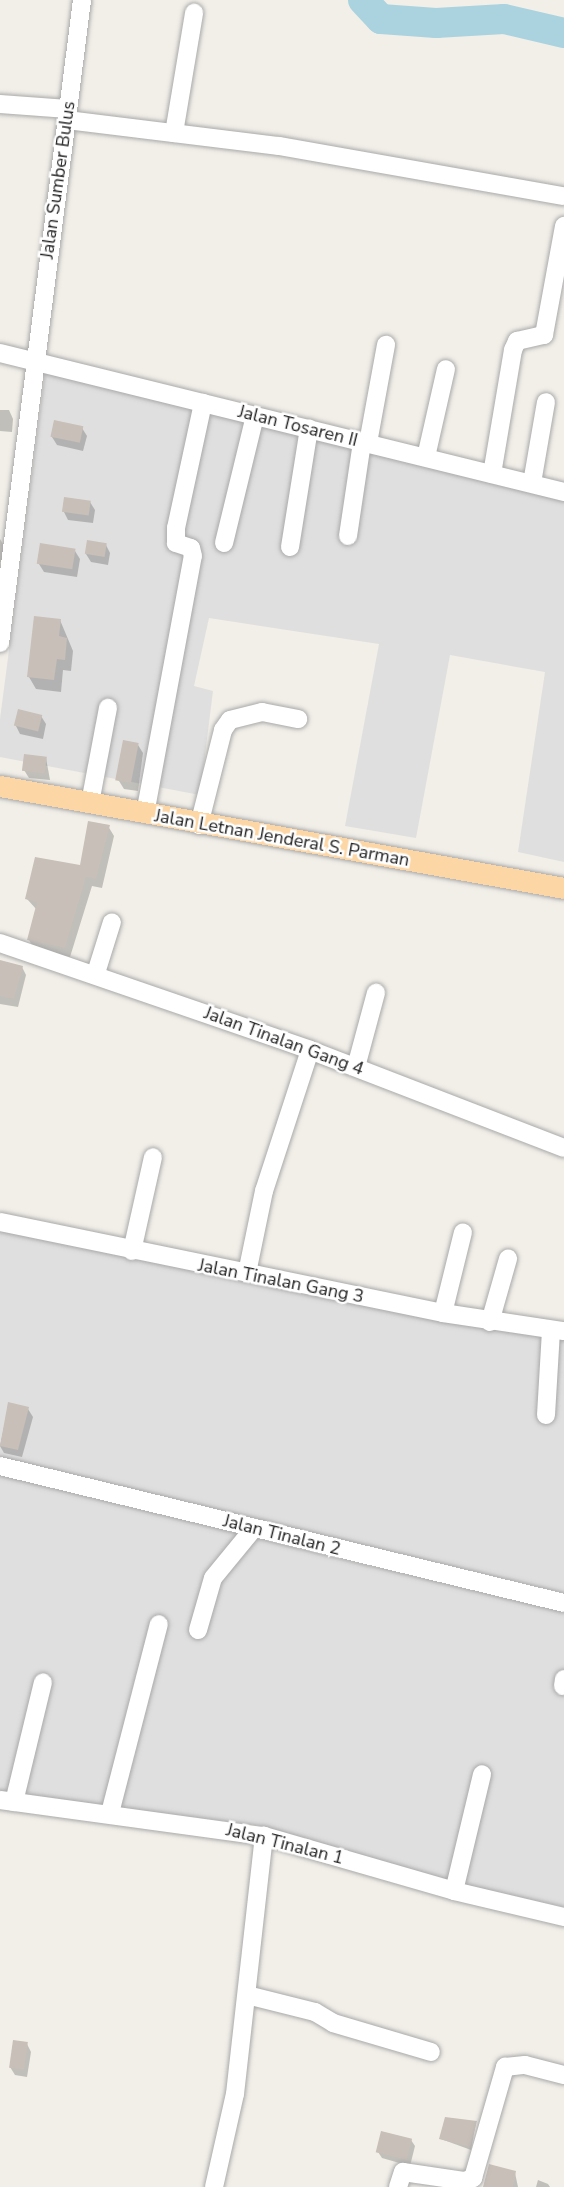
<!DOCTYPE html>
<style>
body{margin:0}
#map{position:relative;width:564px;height:2187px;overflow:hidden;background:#f2efe9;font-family:"Nunito Sans",sans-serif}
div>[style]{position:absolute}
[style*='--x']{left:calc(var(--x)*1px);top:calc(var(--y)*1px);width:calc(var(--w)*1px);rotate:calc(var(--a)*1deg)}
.residential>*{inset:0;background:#e0dfdf}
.shadow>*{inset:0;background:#0003}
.river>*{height:30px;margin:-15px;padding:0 15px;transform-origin:15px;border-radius:15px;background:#aad3df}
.building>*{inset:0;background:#c7bfb8;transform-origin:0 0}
.roads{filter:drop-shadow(0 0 2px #a9a9a9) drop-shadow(0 0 2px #a9a9a9)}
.minor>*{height:18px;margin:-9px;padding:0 9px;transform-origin:9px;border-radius:9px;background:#fff}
.major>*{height:21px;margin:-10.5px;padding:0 10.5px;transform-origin:10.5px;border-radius:10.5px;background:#fcd6a4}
span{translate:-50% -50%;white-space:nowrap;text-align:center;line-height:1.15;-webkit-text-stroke:5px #fff;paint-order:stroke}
.street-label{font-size:18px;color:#222}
</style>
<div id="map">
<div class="residential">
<div style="clip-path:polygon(46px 367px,564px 487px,564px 862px,518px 852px,545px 672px,450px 655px,416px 838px,345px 826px,379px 644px,209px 618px,194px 686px,213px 691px,200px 795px,0 757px,0 719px)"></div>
<div style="clip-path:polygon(0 1226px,564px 1337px,564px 1593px,0 1458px)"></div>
<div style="clip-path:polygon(0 1473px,356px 1563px,564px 1609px,564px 1907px,444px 1880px,257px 1825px,0 1793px)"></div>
</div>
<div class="shadow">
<div style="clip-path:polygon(0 410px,9px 410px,13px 419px,12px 432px,0 431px)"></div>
<div style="clip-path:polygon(82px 428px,87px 436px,83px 451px,57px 445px,52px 437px)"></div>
<div style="clip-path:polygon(90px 502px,95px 510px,93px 523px,68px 520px,64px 512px)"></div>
<div style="clip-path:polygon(0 539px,5px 547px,1px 562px,0 562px)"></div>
<div style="clip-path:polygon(106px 545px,110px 553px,108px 565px,91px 562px,86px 554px)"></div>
<div style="clip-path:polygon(75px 551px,80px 559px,77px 577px,44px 572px,39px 564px)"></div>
<div style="clip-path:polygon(60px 620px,73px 651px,71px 671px,63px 670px,61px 692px,36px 689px,29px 677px)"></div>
<div style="clip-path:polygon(41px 716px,46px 724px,43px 739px,20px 734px,16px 726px)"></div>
<div style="clip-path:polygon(138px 745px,143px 753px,138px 791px,124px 789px,119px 781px)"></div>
<div style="clip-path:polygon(46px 758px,50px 780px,29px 778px,24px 770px)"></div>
<div style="clip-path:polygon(108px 826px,114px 836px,102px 888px,92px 886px,70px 957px,35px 950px,29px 940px,37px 910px,27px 899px,81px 867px)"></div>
<div style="clip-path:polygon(0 962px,22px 967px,26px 975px,18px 1007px,0 1004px)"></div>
<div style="clip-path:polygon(9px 1404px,28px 1409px,33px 1417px,22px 1457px,4px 1453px,0 1446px)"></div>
<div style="clip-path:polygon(27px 2044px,31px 2052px,27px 2077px,15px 2075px,10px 2067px)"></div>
<div style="clip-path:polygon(476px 2123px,471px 2150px,441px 2139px)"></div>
<div style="clip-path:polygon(411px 2140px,415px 2146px,410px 2166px,382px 2158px,378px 2152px)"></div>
<div style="clip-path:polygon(515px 2173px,518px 2187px,485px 2187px)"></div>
<div style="clip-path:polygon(538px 2180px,548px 2184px,550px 2187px,536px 2187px)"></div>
</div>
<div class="river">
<div style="--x:363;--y:0;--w:26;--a:47"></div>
<div style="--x:381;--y:19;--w:55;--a:4.2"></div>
<div style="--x:436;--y:23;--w:68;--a:-3.4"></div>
<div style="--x:504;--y:19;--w:62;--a:13.1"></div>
</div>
<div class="building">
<div style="left:54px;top:420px;width:30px;height:17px;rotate:12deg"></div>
<div style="left:64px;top:497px;width:27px;height:15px;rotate:8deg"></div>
<div style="left:87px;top:540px;width:20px;height:14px;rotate:9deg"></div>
<div style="left:40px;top:543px;width:36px;height:21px;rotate:9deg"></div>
<div style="clip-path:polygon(34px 616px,61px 619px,59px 636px,67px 638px,65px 660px,57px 659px,54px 680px,27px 677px)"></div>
<div style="left:18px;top:709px;width:25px;height:17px;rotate:14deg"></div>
<div style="left:123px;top:740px;width:16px;height:41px;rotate:11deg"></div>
<div style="left:24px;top:754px;width:23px;height:17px;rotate:7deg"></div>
<div style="clip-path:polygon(88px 821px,110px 825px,96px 879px,86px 877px,65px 948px,27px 940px,37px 902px,25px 899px,35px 857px,80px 865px)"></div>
<div style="clip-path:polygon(0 960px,23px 966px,14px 999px,0 996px)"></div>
<div style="clip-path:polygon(8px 1402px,29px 1407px,18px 1450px,0 1446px)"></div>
<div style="left:13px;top:2040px;width:15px;height:28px;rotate:8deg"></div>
<div style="clip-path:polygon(445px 2117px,477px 2121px,470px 2147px,439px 2139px)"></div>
<div style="left:381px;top:2131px;width:32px;height:22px;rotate:14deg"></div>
<div style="clip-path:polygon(489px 2164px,516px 2171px,513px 2187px,483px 2187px)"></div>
</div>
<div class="roads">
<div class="minor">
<div style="--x:0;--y:104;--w:68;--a:4.2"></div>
<div style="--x:67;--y:120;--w:214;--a:7"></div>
<div style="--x:279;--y:146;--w:289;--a:10"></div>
<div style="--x:174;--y:133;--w:122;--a:-80.5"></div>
<div style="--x:0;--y:353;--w:581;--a:13.84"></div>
<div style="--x:368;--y:443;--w:100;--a:-79.6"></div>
<div style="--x:426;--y:457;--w:90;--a:-77.2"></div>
<div style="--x:492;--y:474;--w:126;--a:-80.4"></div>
<div style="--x:513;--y:350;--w:10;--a:-66"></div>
<div style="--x:517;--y:341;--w:28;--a:-13"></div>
<div style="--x:544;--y:335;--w:111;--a:-79.6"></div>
<div style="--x:532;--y:483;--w:82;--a:-80.2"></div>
<div style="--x:348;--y:536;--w:95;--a:-81.5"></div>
<div style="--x:224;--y:543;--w:131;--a:-76.3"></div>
<div style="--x:290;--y:547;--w:120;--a:-80.9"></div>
<div style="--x:0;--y:643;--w:648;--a:-82.73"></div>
<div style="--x:90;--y:803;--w:97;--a:-79.3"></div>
<div style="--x:145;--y:814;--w:262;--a:-79.5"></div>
<div style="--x:193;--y:556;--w:8;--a:-104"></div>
<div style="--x:191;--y:548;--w:16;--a:-162"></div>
<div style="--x:176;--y:543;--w:15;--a:-90"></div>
<div style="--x:176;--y:528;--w:128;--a:-77.8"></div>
<div style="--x:199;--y:825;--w:98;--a:-75.8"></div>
<div style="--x:223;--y:730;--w:12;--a:-55"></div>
<div style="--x:230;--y:720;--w:33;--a:-14"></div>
<div style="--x:262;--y:712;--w:37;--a:11"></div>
<div style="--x:0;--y:943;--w:328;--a:19"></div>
<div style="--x:310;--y:1050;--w:272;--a:21.1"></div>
<div style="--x:96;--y:973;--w:53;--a:-72.6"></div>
<div style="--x:356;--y:1067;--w:77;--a:-74.9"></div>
<div style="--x:0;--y:1222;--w:452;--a:11.6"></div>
<div style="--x:443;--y:1313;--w:122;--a:8.5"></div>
<div style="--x:132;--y:1251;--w:96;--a:-77.4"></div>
<div style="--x:247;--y:1273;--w:84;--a:-78.3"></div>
<div style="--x:264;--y:1191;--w:148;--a:-71.9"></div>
<div style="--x:443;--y:1313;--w:83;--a:-76.1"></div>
<div style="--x:490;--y:1322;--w:66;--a:-74.1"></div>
<div style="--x:546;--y:1415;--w:85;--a:-86.6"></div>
<div style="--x:0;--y:1466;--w:580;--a:13.65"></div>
<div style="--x:198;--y:1630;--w:54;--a:-73.9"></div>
<div style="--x:213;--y:1578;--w:65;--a:-50.6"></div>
<div style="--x:563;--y:1686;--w:7;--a:-82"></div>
<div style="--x:0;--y:1800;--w:266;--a:7.8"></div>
<div style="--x:264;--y:1836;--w:198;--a:16.1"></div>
<div style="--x:454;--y:1891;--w:113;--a:13.3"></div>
<div style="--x:14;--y:1802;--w:123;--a:-76.4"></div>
<div style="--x:110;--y:1813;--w:195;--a:-75.5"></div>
<div style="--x:454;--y:1891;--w:120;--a:-76.5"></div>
<div style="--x:247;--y:1995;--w:70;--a:14"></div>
<div style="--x:315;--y:2012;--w:21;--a:31"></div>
<div style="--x:333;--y:2023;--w:102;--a:16.5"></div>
<div style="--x:214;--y:2187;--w:95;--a:-77.3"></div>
<div style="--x:235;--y:2094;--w:260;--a:-83.6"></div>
<div style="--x:398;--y:2187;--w:16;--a:-72"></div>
<div style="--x:403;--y:2172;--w:63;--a:8.3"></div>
<div style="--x:465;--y:2181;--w:9;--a:-21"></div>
<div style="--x:473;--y:2178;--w:116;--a:-73.9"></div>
<div style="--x:505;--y:2067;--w:20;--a:-6"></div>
<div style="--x:525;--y:2065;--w:40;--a:14.4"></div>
</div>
<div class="major">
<div style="--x:0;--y:786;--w:573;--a:10.25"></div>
</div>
</div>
<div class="street-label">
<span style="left:58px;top:180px;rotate:-82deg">Jalan Sumber Bulus</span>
<span style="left:298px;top:426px;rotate:14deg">Jalan Tosaren II</span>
<span style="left:282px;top:838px;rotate:10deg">Jalan Letnan Jenderal S. Parman</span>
<span style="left:284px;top:1041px;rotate:20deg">Jalan Tinalan Gang 4</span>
<span style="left:281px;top:1281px;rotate:11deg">Jalan Tinalan Gang 3</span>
<span style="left:282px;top:1535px;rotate:14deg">Jalan Tinalan 2</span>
<span style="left:285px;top:1844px;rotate:14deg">Jalan Tinalan 1</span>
</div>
</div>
